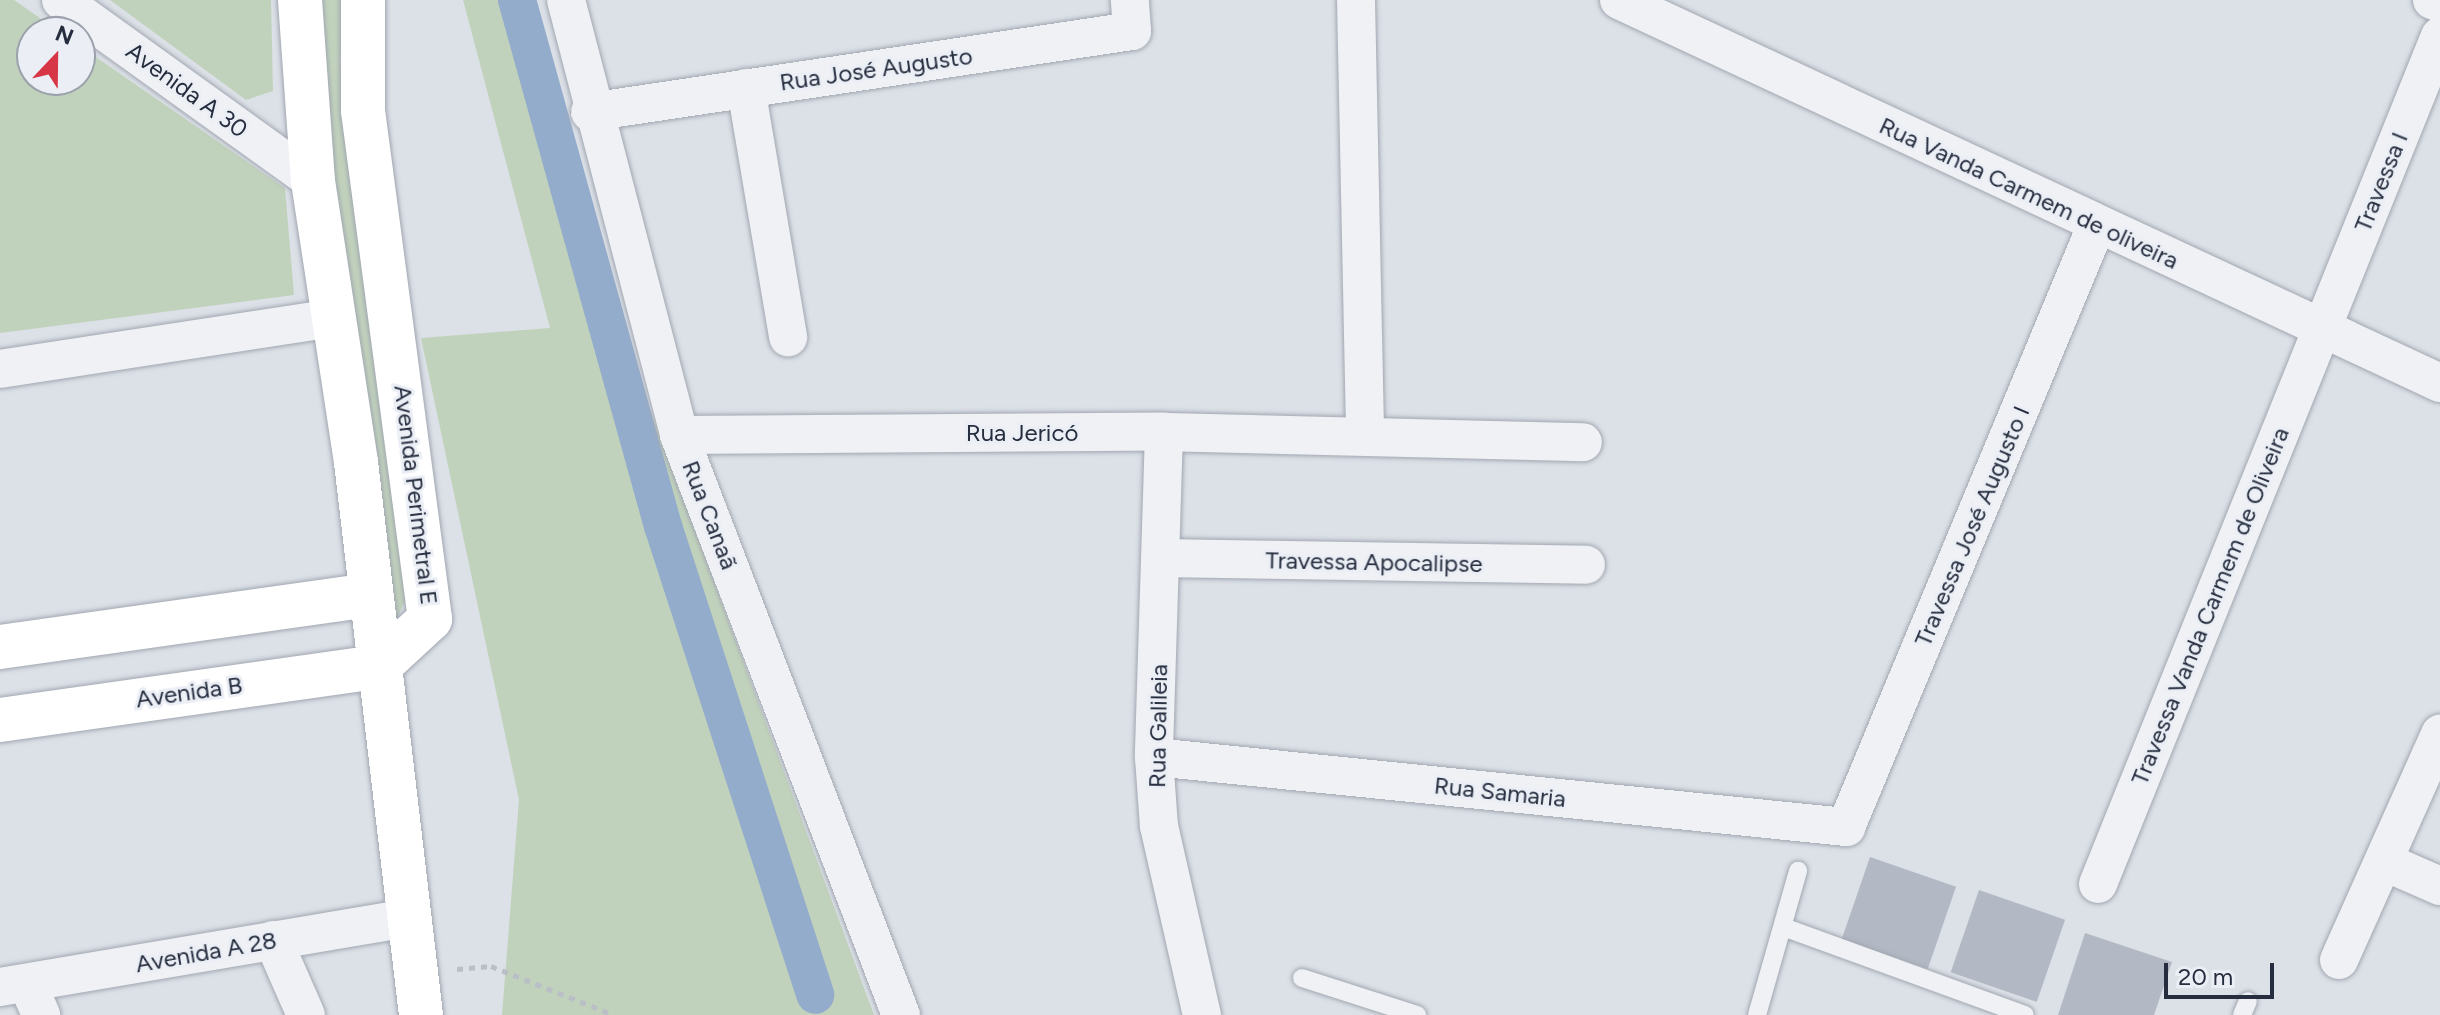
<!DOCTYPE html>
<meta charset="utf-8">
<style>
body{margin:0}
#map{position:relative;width:2440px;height:1015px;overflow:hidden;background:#dce0e7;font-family:Figtree,sans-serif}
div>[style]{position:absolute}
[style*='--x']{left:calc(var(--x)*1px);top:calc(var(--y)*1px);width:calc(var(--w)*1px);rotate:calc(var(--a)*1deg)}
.green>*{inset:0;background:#c1d2bc}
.canal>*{height:38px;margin:-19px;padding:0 19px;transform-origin:19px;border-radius:19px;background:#94accb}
.building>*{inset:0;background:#b3b9c4;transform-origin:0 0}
.path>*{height:5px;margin-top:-2.5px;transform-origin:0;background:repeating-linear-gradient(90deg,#babec6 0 6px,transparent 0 12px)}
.roads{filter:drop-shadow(0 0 2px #a1a7b1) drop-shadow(0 0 2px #a1a7b1)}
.lane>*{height:18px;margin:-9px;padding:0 9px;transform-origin:9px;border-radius:9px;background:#eff1f5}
.street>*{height:38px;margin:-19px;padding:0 19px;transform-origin:19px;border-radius:19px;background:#eff1f5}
.secondary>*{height:44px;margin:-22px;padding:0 22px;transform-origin:22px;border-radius:22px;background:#fff}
span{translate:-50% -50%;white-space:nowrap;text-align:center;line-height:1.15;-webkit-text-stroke:6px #ebeff5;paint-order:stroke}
.street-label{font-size:24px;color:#252d3f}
.north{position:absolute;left:16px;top:16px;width:80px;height:80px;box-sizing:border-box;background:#ebeff5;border:2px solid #9ca1ac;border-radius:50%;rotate:22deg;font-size:22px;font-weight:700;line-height:32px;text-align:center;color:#252d3f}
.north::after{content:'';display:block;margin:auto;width:28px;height:36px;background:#d73646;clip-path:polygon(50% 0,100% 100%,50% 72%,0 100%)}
.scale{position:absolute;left:2164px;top:963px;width:110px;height:36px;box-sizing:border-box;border:4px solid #252d3f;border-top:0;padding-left:10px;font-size:24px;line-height:28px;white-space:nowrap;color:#252d3f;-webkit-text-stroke:6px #ebeff5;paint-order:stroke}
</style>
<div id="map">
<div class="green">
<div style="clip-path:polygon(0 0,14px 0,60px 32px,32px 32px,32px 80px,80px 80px,80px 46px,285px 188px,294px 295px,0 333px)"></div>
<div style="clip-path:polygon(110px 0,271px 0,273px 91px,246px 100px)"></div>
<div style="clip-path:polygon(316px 0,346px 0,340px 62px,407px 598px,394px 623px,377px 616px)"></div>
<div style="clip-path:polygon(463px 0,532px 0,637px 374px,874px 1015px,502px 1015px,519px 800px,421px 338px,550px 328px)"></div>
</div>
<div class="canal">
<div style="--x:517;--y:0;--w:546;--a:74.49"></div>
<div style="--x:663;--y:526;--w:493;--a:72"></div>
</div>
<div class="building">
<div style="left:1870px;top:857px;width:91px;height:87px;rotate:19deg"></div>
<div style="left:1979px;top:890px;width:91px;height:87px;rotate:19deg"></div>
<div style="clip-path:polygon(2085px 933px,2172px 962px,2154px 1015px,2058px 1015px)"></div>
</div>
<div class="path">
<div style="--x:457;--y:969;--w:34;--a:-5"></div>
<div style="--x:491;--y:966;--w:132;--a:21.7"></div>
</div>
<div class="roads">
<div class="lane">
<div style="--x:1786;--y:928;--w:254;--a:20"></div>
<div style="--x:1302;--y:978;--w:121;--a:17.8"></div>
<div style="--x:1757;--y:1015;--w:150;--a:-74.1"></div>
<div style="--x:2242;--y:1015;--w:15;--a:-67"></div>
</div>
<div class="street">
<div style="--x:61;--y:0;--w:310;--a:35.7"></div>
<div style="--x:566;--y:0;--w:449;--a:75.4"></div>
<div style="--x:679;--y:435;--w:621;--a:69.06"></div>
<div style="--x:1356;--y:0;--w:436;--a:88.8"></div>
<div style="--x:1619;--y:0;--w:906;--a:25.01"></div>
<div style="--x:2432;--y:0;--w:9;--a:21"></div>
<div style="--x:746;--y:88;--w:253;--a:80.4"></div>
<div style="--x:590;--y:112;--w:548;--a:-8.5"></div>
<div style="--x:1132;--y:31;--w:31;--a:-94"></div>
<div style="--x:0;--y:369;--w:338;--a:-8.7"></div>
<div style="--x:1164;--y:432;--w:325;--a:91.8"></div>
<div style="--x:1154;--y:757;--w:69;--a:85.9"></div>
<div style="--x:1159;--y:826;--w:194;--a:77.2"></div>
<div style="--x:679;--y:435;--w:485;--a:-0.4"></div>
<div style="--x:1164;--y:432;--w:419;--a:1.4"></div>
<div style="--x:1162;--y:558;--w:424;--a:0.9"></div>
<div style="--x:1154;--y:757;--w:696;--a:5.78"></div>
<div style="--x:1846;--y:827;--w:653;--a:-67.4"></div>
<div style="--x:2385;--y:862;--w:60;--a:23.6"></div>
<div style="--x:2098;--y:884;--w:914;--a:-68.04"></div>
<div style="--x:273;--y:940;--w:82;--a:66.3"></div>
<div style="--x:2339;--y:960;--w:248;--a:-65.9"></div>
<div style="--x:27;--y:983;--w:35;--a:66"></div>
<div style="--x:0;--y:987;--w:418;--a:-9.6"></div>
</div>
<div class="secondary">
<div style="--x:300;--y:0;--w:181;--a:85.9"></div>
<div style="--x:313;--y:181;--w:284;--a:81.3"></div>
<div style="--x:356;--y:462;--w:557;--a:83.3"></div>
<div style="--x:0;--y:647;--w:375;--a:-8"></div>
<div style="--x:0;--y:720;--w:382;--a:-8"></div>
<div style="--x:378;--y:667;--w:71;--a:-42.7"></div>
<div style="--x:430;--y:619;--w:512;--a:-97.51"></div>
<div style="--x:363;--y:111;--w:111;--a:-90"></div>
</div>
</div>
<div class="street-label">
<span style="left:876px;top:69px;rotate:-8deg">Rua José Augusto</span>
<span style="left:187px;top:90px;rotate:36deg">Avenida A 30</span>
<span style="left:2381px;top:182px;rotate:-68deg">Travessa I</span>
<span style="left:2029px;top:193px;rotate:25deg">Rua Vanda Carmem de oliveira</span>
<span style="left:1022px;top:433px">Rua Jericó</span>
<span style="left:416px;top:495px;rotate:83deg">Avenida Perimetral E</span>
<span style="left:710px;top:515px;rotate:69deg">Rua Canaã</span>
<span style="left:1972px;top:526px;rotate:-67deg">Travessa José Augusto I</span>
<span style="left:1374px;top:562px;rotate:1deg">Travessa Apocalipse</span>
<span style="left:2210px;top:606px;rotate:-68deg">Travessa Vanda Carmem de Oliveira</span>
<span style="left:189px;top:692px;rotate:-8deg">Avenida B</span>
<span style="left:1158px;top:726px;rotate:-89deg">Rua Galileia</span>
<span style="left:1500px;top:792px;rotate:6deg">Rua Samaria</span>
<span style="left:206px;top:952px;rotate:-10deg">Avenida A 28</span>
</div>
<div class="north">N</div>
<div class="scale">20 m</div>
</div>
